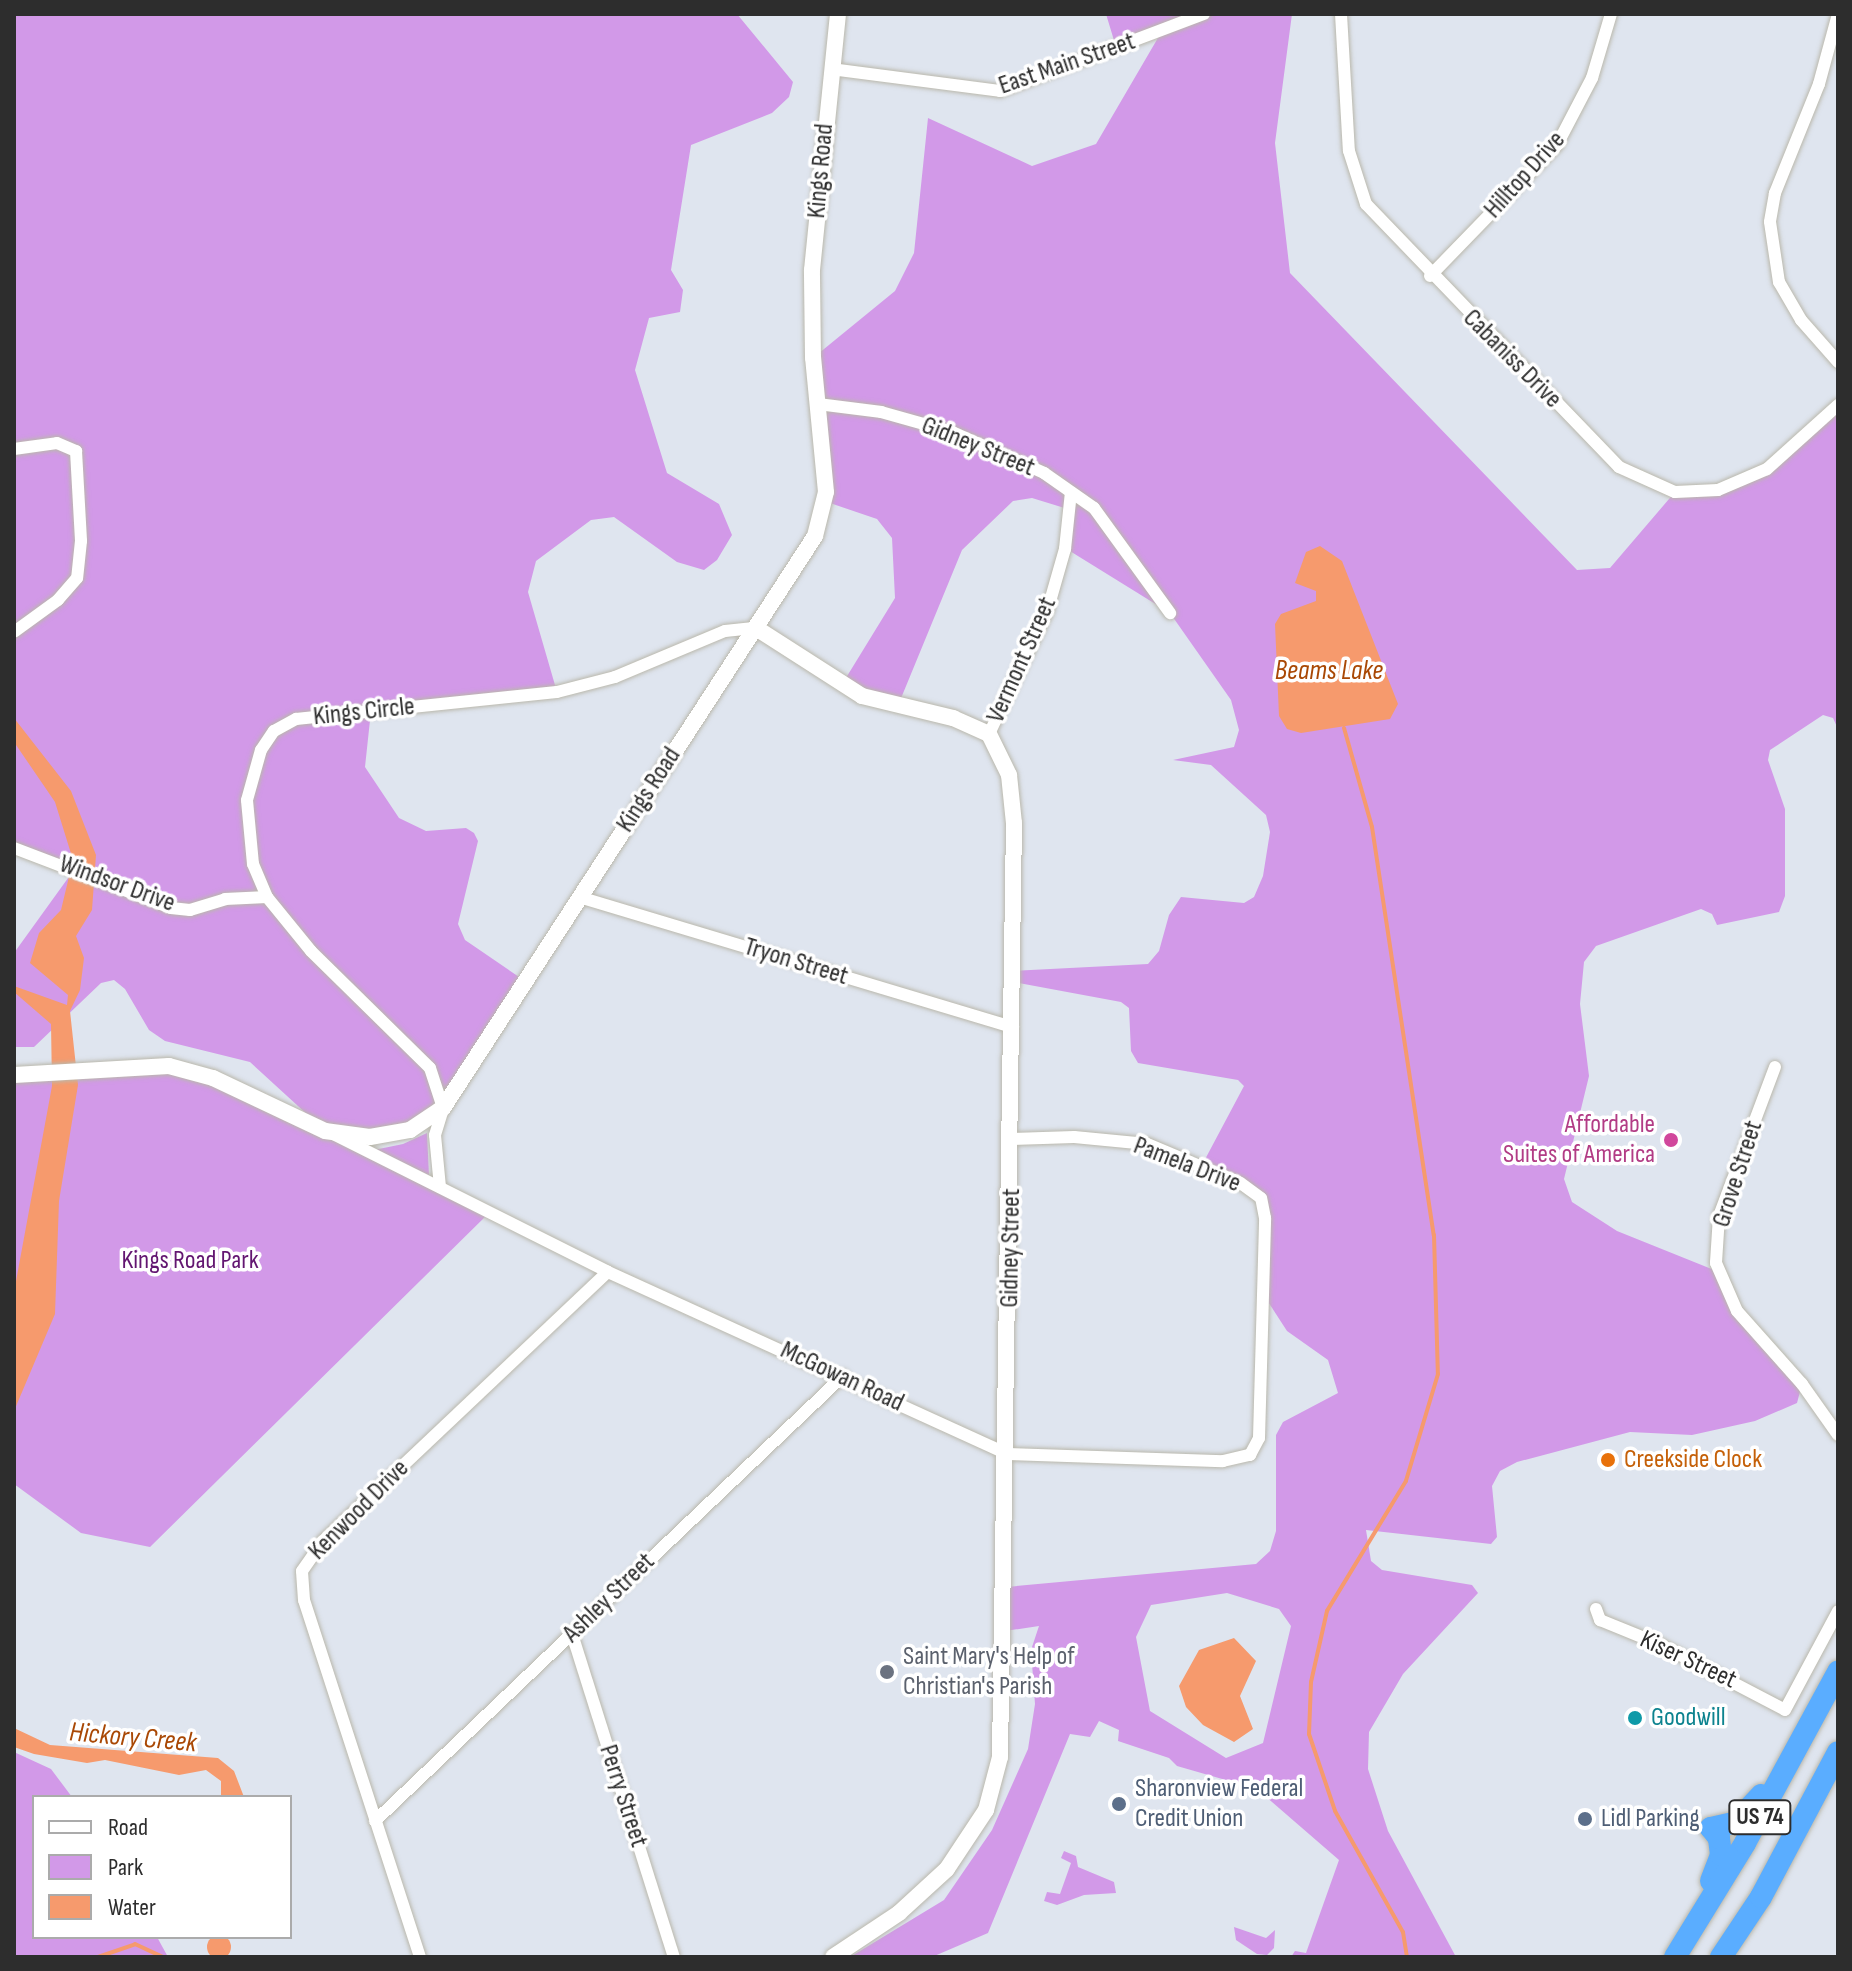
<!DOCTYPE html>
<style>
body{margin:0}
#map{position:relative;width:1852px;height:1971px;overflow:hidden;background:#dfe5ef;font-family:"Sofia Sans Condensed",sans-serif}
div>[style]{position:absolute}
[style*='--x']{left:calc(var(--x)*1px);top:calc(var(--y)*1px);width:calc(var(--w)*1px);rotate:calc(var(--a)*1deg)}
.green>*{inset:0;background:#d299e8}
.water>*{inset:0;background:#f69a6d}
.round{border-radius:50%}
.stream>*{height:4px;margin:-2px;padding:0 2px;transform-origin:2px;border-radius:2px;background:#f69a6d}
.roads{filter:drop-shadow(0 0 2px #bab8ac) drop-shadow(0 0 2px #bab8ac)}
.street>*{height:12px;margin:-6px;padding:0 6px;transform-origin:6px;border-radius:6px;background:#fff}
.secondary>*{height:16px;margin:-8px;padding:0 8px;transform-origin:8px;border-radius:8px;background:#fff}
.highway>*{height:22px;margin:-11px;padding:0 11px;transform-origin:11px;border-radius:11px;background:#5aadff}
.dots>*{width:22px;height:22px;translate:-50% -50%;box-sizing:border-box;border:4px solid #fff;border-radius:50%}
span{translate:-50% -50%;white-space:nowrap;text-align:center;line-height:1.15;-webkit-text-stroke:7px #fff;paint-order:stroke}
.shield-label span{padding:2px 6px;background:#fff;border:2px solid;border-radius:6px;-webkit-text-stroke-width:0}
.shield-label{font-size:24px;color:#2d2d2d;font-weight:700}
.street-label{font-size:26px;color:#2d2d2d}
.hotel-label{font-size:26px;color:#b23c85}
.right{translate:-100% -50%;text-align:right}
.park-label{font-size:26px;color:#631671}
.food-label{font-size:26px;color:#c56008}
.left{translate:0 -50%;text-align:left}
.worship-label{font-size:26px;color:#5b616d}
.culture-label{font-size:26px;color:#0d838f}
.service-label{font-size:26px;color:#4e5e75}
.water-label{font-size:28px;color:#a94805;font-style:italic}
.frame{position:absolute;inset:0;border:16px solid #2d2d2d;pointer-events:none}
.legend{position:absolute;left:32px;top:1795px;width:260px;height:144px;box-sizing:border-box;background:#fff;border:2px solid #ababab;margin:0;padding:10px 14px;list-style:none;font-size:24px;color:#2d2d2d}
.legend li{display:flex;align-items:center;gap:16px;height:40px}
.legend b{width:40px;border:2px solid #ababab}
</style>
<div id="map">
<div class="green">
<div style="clip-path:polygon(14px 14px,737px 14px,793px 82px,789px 97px,772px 113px,691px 145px,671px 270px,683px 290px,680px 312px,649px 318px,635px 370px,667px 473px,719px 504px,732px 535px,717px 560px,704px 570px,677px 562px,614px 517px,591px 520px,536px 561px,528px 592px,557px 692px,371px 711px,365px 767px,399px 818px,426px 831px,466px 828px,474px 833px,478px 841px,458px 924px,465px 940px,525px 981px,420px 1125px,347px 1135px,489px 1213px,150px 1547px,81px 1533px,14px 1484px,14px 1075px,169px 1066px,322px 1128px,250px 1062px,165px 1041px,149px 1030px,125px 989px,114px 980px,101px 983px,34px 1047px,14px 1047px,14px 953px,76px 867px,14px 847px)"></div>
<div style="clip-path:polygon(evenodd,1106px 14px,1292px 14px,1275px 143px,1290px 273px,1577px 570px,1610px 568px,1675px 492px,1747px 480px,1838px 405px,1838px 729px,1833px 718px,1823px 715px,1770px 750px,1768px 760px,1785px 809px,1785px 896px,1779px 912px,1717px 925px,1712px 914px,1701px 909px,1596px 946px,1584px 962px,1580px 1004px,1589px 1076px,1564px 1179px,1572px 1202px,1617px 1231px,1719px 1272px,1729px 1298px,1802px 1384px,1797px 1403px,1755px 1421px,1692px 1435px,1630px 1432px,1517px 1462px,1500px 1471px,1492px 1486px,1497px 1537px,1491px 1544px,1366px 1530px,1371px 1561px,1382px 1570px,1472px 1585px,1478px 1593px,1403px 1674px,1369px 1732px,1368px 1769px,1388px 1831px,1456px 1957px,1291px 1957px,1295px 1951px,1306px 1953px,1339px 1860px,1257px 1789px,1177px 1766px,1169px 1758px,1118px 1741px,1119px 1730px,1099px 1721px,1090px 1737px,1070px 1734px,988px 1933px,932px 1957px,850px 1957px,944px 1900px,992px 1830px,1028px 1749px,1035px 1704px,1031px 1650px,1039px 1626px,1005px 1631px,1006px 1587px,1256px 1564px,1270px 1551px,1276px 1531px,1276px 1435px,1283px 1422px,1338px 1393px,1328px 1360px,1287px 1331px,1263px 1294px,1261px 1198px,1202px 1165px,1244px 1086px,1238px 1080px,1138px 1063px,1131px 1051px,1129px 1008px,1121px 1002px,1013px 982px,1013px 971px,1148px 964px,1159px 951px,1169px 915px,1181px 897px,1244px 903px,1254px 897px,1263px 876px,1270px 832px,1266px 815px,1211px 765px,1173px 760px,1234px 747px,1239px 730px,1231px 700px,1170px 613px,1065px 548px,1071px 510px,1032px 498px,1013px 501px,962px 550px,897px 708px,841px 686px,895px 598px,892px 538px,877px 519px,824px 501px,813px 358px,895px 291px,914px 253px,928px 118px,1032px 166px,1096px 144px,1162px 31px,1116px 47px,1106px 14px,1227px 1593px,1279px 1609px,1291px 1626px,1263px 1743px,1226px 1758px,1150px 1711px,1136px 1637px,1151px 1605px,1227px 1593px)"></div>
<div style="clip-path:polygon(427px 1133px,429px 1175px,374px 1150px,403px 1144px)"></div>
<div style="clip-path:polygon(14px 1752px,51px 1769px,72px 1797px,34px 1797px,34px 1937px,157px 1937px,168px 1957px,14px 1957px)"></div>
<div style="clip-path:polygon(1064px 1851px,1076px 1856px,1078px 1867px,1114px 1882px,1116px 1893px,1084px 1895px,1057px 1905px,1044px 1901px,1047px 1892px,1060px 1894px,1071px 1863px,1061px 1858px)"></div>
<div style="clip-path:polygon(1234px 1927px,1266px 1938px,1275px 1930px,1274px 1948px,1267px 1955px,1257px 1954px,1236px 1940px)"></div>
</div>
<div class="water">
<div style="clip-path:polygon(1320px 546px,1342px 561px,1398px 704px,1390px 719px,1301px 733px,1287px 729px,1279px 716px,1275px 624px,1281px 614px,1316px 601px,1316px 591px,1295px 583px,1306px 552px)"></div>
<div style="clip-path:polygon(14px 718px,71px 791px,96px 855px,92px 910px,76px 936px,84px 958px,80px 990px,70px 1011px,78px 1085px,59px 1201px,55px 1314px,14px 1411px,14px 1292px,52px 1086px,51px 1024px,14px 992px,14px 986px,67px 1005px,68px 995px,30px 963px,39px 933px,61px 910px,73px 860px,55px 802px,14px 742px)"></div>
<div style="clip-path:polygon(1234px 1638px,1256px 1661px,1240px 1696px,1253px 1729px,1234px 1742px,1203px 1725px,1186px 1707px,1179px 1686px,1199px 1650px)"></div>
<div style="clip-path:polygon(14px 1728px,50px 1745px,218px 1758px,234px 1771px,244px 1797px,221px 1797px,221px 1781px,206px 1770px,179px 1775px,105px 1760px,87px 1763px,34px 1754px,14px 1747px)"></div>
<div class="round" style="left:207px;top:1935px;width:24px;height:24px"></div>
</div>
<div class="stream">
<div style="--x:1344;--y:728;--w:103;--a:74.2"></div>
<div style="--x:1372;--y:827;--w:413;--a:81.4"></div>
<div style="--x:1434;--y:1235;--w:139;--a:88.4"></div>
<div style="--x:1438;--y:1374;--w:112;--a:106.7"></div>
<div style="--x:1406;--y:1481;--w:152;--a:121.3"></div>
<div style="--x:1327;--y:1611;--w:73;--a:102.7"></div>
<div style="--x:1311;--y:1682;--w:52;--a:92.2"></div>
<div style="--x:1309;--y:1734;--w:81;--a:71.3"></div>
<div style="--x:1335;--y:1811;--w:139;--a:60.7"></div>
<div style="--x:1403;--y:1932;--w:25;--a:81"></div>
<div style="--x:98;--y:1957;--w:39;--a:-19"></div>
<div style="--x:135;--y:1944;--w:31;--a:25"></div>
</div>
<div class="roads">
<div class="street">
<div style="--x:1341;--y:14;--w:137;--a:86.7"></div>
<div style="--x:1349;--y:151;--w:56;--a:72.2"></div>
<div style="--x:1366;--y:204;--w:365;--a:46.1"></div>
<div style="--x:1619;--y:467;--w:61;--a:24.1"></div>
<div style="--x:1675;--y:492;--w:43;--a:-2.7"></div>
<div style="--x:1718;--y:490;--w:53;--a:-23.2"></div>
<div style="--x:1767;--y:469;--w:96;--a:-42"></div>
<div style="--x:1838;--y:14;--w:73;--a:105.2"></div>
<div style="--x:1819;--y:84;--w:118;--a:112"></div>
<div style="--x:1775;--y:193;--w:29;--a:100"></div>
<div style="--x:1770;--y:222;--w:61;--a:81.5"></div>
<div style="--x:1779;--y:282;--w:44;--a:59.9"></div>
<div style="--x:1801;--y:320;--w:56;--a:48.6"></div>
<div style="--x:831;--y:69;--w:170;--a:7.4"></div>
<div style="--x:1000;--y:91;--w:218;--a:-20.7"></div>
<div style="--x:1430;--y:276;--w:182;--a:-45.9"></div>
<div style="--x:1557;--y:145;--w:76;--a:-62.4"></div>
<div style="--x:1592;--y:78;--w:67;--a:-73.5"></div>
<div style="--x:818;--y:404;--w:64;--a:7.2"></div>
<div style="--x:881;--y:412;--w:74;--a:15.7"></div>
<div style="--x:952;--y:432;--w:101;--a:24"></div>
<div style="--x:1044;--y:473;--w:61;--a:35"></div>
<div style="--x:1094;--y:508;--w:130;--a:54.1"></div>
<div style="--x:14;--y:449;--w:43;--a:-7.9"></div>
<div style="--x:57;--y:443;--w:21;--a:23"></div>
<div style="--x:76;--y:451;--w:90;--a:86.8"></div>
<div style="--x:81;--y:541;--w:37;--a:96"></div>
<div style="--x:77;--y:578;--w:29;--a:131"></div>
<div style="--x:58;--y:600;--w:54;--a:144"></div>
<div style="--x:989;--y:734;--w:135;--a:-64.6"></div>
<div style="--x:1047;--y:612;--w:66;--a:-74.1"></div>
<div style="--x:1065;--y:549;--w:57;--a:-84"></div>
<div style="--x:14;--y:848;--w:168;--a:20.9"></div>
<div style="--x:171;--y:908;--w:19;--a:6"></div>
<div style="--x:190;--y:910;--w:37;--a:-17"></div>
<div style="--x:225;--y:899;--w:42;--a:-2.7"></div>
<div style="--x:579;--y:897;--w:453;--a:16.7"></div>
<div style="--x:1775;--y:1067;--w:159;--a:110.6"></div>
<div style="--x:1719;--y:1216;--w:47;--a:93.7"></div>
<div style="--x:1716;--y:1263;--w:52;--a:66.4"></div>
<div style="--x:1737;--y:1311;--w:98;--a:48.3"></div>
<div style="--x:1802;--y:1384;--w:62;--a:54.8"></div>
<div style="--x:335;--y:1135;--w:305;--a:26.6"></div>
<div style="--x:608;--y:1272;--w:439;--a:24.5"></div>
<div style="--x:1008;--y:1454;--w:215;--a:1.9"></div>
<div style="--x:1223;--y:1461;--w:28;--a:-13"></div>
<div style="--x:1250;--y:1455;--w:19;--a:-62"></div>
<div style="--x:1259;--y:1438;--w:220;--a:-88.4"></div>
<div style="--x:1265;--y:1218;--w:20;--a:-101"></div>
<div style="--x:1261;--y:1198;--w:26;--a:-144"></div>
<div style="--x:1240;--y:1183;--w:101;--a:-157.2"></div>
<div style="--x:1147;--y:1144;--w:73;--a:-174.5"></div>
<div style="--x:1074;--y:1137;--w:62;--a:178.2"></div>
<div style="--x:440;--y:1187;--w:52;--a:-95.5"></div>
<div style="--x:435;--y:1135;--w:28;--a:-73"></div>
<div style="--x:443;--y:1108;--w:42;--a:-108"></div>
<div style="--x:430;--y:1068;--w:167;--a:-135.5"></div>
<div style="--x:311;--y:951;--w:70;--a:-129.2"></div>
<div style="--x:267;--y:897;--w:36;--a:-113"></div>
<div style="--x:253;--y:864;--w:64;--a:-95.4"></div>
<div style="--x:247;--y:800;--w:52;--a:-74.4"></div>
<div style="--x:261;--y:750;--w:23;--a:-56"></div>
<div style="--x:274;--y:731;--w:25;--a:-29"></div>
<div style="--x:296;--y:719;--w:262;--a:-5.9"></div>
<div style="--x:557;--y:692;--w:60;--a:-14.5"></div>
<div style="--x:615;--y:677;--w:119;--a:-22.7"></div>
<div style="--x:725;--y:631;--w:31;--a:-6"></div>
<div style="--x:1596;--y:1609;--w:12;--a:70"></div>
<div style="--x:1600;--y:1620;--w:64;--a:22.1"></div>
<div style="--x:1659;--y:1644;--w:142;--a:27.6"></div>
<div style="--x:1785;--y:1710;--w:112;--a:-61.8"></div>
<div style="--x:572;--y:1634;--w:339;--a:72.5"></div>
<div style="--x:375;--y:1821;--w:646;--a:-43.56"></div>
<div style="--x:420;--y:1957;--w:375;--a:-108"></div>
<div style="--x:304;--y:1600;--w:29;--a:-94"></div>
<div style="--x:302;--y:1571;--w:35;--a:-55"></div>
<div style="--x:322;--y:1542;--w:393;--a:-43.4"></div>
</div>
<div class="secondary">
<div style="--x:756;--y:628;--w:126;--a:32.7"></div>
<div style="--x:862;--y:696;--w:94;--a:13.6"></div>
<div style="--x:953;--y:718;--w:39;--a:24"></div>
<div style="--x:989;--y:734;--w:46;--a:64"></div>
<div style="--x:1009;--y:775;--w:48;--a:84.1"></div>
<div style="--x:1014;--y:823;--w:934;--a:90.86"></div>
<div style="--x:1000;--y:1757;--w:55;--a:104.8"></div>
<div style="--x:986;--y:1810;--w:71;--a:123.5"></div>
<div style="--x:947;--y:1869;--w:65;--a:137.5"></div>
<div style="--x:899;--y:1913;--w:79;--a:146.3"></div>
<div style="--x:14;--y:1075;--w:155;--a:-3.3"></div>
<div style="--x:169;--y:1066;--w:46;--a:15.3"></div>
<div style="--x:213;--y:1078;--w:124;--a:25.3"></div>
<div style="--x:325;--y:1131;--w:45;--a:7.6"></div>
<div style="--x:370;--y:1137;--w:41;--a:-9.9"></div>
<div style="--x:410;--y:1130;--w:40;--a:-34"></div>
<div style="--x:443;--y:1108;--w:682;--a:-56.96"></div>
<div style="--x:815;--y:536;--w:45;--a:-76"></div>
<div style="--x:826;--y:492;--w:135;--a:-95.5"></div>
<div style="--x:813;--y:358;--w:88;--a:-90.7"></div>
<div style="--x:812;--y:270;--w:257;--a:-84.2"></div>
</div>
<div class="highway">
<div style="--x:1711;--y:1828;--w:26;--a:-13"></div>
<div style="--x:1736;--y:1822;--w:37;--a:-47"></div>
<div style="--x:1711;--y:1881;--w:28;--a:-69"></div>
<div style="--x:1721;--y:1855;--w:17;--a:-97"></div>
<div style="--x:1719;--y:1838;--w:13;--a:-129"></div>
<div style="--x:1675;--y:1957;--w:134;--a:-58.4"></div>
<div style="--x:1745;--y:1843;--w:195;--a:-61.5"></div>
<div style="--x:1721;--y:1957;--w:72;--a:-56.3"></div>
<div style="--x:1761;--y:1897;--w:164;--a:-62"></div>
</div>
</div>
<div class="dots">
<div style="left:1671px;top:1140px;background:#d1479c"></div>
<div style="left:1608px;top:1460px;background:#e8710a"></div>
<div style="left:887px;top:1672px;background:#6b7280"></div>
<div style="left:1635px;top:1718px;background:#0f9aa8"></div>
<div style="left:1119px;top:1804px;background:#5c6f8a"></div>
<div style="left:1585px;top:1819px;background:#5c6f8a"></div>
</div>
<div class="shield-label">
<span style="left:1760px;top:1817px">US 74</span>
</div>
<div class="street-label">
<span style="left:1067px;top:64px;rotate:-19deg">East Main Street</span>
<span style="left:821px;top:171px;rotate:-85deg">Kings Road</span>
<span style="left:1525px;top:175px;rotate:-48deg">Hilltop Drive</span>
<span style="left:1512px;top:359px;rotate:45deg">Cabaniss Drive</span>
<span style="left:978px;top:447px;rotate:22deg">Gidney Street</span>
<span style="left:1022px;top:660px;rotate:-66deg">Vermont Street</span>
<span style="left:364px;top:712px;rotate:-6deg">Kings Circle</span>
<span style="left:649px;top:790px;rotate:-57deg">Kings Road</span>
<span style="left:117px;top:884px;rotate:20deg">Windsor Drive</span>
<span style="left:796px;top:962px;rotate:17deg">Tryon Street</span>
<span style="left:1187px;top:1165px;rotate:21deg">Pamela Drive</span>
<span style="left:1738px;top:1174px;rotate:-72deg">Grove Street</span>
<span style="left:1011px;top:1248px;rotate:-89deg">Gidney Street</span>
<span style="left:842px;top:1377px;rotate:25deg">McGowan Road</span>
<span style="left:359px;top:1510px;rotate:-45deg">Kenwood Drive</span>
<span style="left:609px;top:1598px;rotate:-44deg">Ashley Street</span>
<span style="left:1688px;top:1660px;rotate:25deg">Kiser Street</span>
<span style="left:623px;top:1796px;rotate:72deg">Perry Street</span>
</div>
<div class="hotel-label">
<span class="right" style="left:1655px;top:1140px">Affordable<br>Suites of America</span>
</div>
<div class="park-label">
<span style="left:190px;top:1261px">Kings Road Park</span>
</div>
<div class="food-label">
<span class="left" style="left:1624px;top:1460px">Creekside Clock</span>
</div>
<div class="worship-label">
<span class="left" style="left:903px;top:1672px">Saint Mary's Help of<br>Christian's Parish</span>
</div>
<div class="culture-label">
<span class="left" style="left:1651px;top:1718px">Goodwill</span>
</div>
<div class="service-label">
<span class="left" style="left:1135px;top:1804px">Sharonview Federal<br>Credit Union</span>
<span class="left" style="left:1601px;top:1819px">Lidl Parking</span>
</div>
<div class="water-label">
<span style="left:1329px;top:671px">Beams Lake</span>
<span style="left:133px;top:1738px;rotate:5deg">Hickory Creek</span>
</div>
<div class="frame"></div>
<ul class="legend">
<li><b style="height:10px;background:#fff"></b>Road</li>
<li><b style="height:22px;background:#d299e8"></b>Park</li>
<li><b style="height:22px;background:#f69a6d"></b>Water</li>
</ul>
</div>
